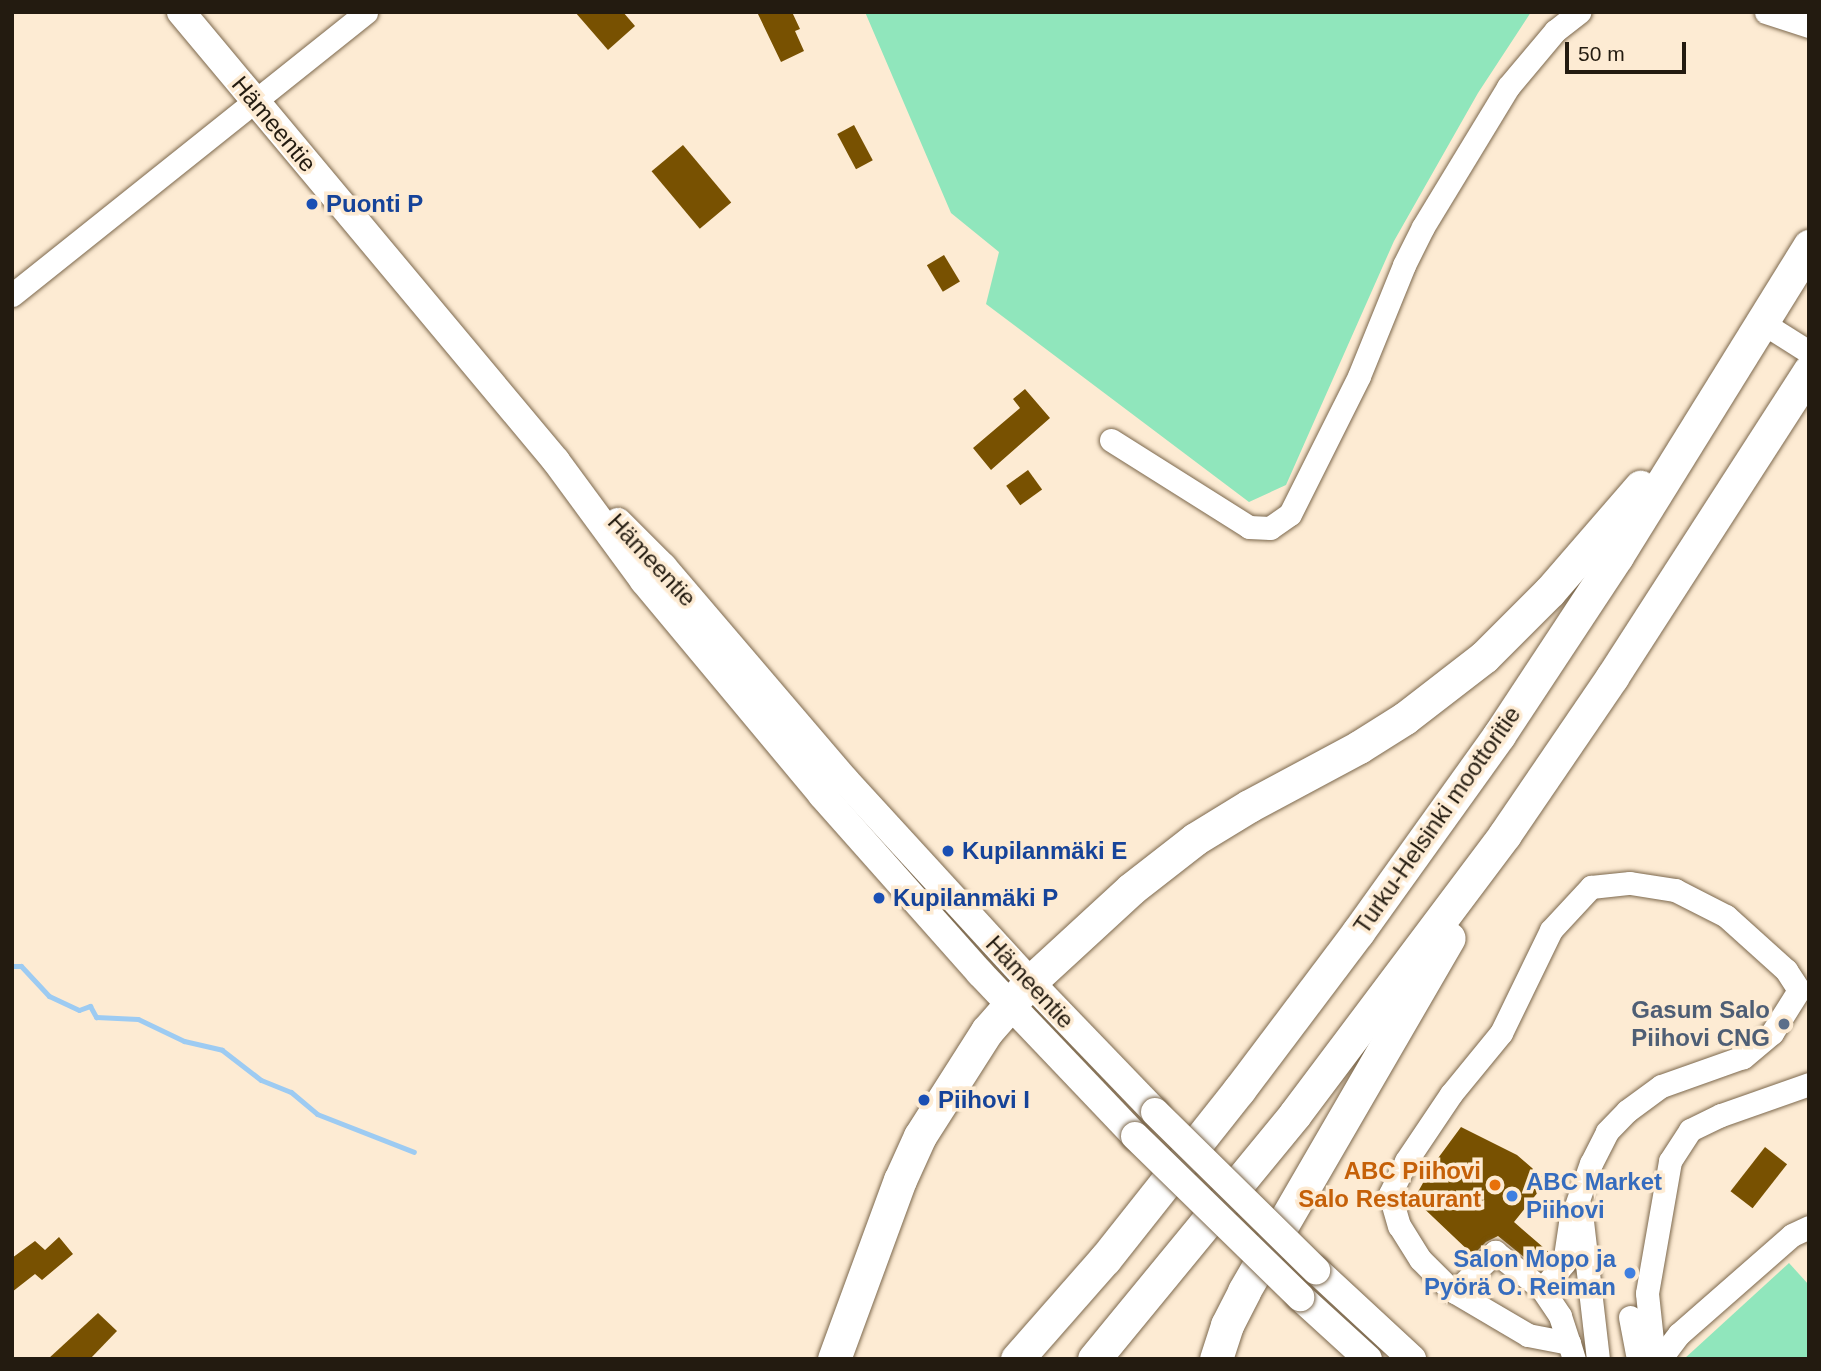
<!DOCTYPE html>
<meta charset="utf-8">
<style>
body{margin:0}
#map{position:relative;width:1821px;height:1371px;overflow:hidden;background:#fdebd3;font-family:Helvetica,sans-serif}
div>[style]{position:absolute}
[style*='--x']{left:calc(var(--x)*1px);top:calc(var(--y)*1px);width:calc(var(--w)*1px);rotate:calc(var(--a)*1deg)}
.green>*{inset:0;background:#90e6bc}
.stream>*{height:5px;margin:-2.5px;padding:0 2.5px;transform-origin:2.5px;border-radius:2.5px;background:#9dcbf2}
.building>*{inset:0;background:#785101;transform-origin:0 0}
.roads{filter:drop-shadow(0 0 2px #7c684d) drop-shadow(0 0 2px #7c684d)}
.minor>*{height:23px;margin:-11.5px;padding:0 11.5px;transform-origin:11.5px;border-radius:11.5px;background:#fff}
.major>*{height:28px;margin:-14px;padding:0 14px;transform-origin:14px;border-radius:14px;background:#fff}
.highway>*{height:33px;margin:-16.5px;padding:0 16.5px;transform-origin:16.5px;border-radius:16.5px;background:#fff}
.bridges{filter:drop-shadow(0 0 2px #7c684d) drop-shadow(0 0 2px #7c684d)}
.major-bridge>*{height:28px;margin:-14px;padding:0 14px;transform-origin:14px;border-radius:14px;background:#fff}
.dots>*{width:19px;height:19px;translate:-50% -50%;box-sizing:border-box;border:4px solid #fdebd3;border-radius:50%}
span{translate:-50% -50%;white-space:nowrap;text-align:center;line-height:1.15;-webkit-text-stroke:7px #fdebd3;paint-order:stroke}
.street-label{font-size:24px;color:#231b10}
.transit-label{font-size:24px;color:#164399;font-weight:700}
.left{translate:0 -50%;text-align:left}
.service-label{font-size:24px;color:#4e5e75;font-weight:700}
.right{translate:-100% -50%;text-align:right}
.food-label{font-size:24px;color:#c56008;font-weight:700}
.shop-label{font-size:24px;color:#366cbe;font-weight:700}
.frame{position:absolute;inset:0;border:14px solid #231b10;pointer-events:none}
.scale{position:absolute;left:1565px;top:42px;width:121px;height:32px;box-sizing:border-box;border:4px solid #231b10;border-top:0;padding-left:9px;font-size:21px;line-height:24px;white-space:nowrap;color:#231b10;-webkit-text-stroke:5px #fdebd3;paint-order:stroke}
</style>
<div id="map">
<div class="green">
<div style="clip-path:polygon(865px 12px,1531px 12px,1478px 93px,1394px 241px,1286px 485px,1249px 502px,986px 304px,999px 252px,951px 213px)"></div>
<div style="clip-path:polygon(1789px 1263px,1809px 1285px,1809px 1359px,1684px 1359px)"></div>
</div>
<div class="stream">
<div style="--x:12;--y:966;--w:9;--a:0"></div>
<div style="--x:21;--y:966;--w:41;--a:47"></div>
<div style="--x:49;--y:996;--w:33;--a:25"></div>
<div style="--x:79;--y:1010;--w:12;--a:-20"></div>
<div style="--x:90;--y:1006;--w:13;--a:61"></div>
<div style="--x:96;--y:1017;--w:42;--a:2.7"></div>
<div style="--x:138;--y:1019;--w:51;--a:25.6"></div>
<div style="--x:184;--y:1041;--w:39;--a:13"></div>
<div style="--x:222;--y:1050;--w:49;--a:37.6"></div>
<div style="--x:261;--y:1080;--w:32;--a:22"></div>
<div style="--x:291;--y:1092;--w:34;--a:40"></div>
<div style="--x:317;--y:1114;--w:104;--a:21.4"></div>
</div>
<div class="building">
<div style="clip-path:polygon(575px 12px,623px 12px,635px 26px,608px 50px)"></div>
<div style="clip-path:polygon(757px 12px,792px 12px,800px 29px,795px 31px,804px 51px,781px 62px)"></div>
<div style="left:854px;top:125px;width:40px;height:19px;rotate:62deg"></div>
<div style="left:683px;top:145px;width:75px;height:41px;rotate:50deg"></div>
<div style="left:944px;top:255px;width:31px;height:20px;rotate:59deg"></div>
<div style="clip-path:polygon(1025px 389px,1050px 418px,991px 470px,973px 448px,1020px 408px,1013px 399px)"></div>
<div style="left:1028px;top:470px;width:24px;height:27px;rotate:54deg"></div>
<div style="clip-path:polygon(1461px 1127px,1517px 1155px,1547px 1181px,1514px 1222px,1551px 1254px,1540px 1270px,1498px 1236px,1486px 1242px,1473px 1255px,1414px 1199px,1433px 1165px)"></div>
<div style="left:1765px;top:1147px;width:28px;height:56px;rotate:38deg"></div>
<div style="clip-path:polygon(59px 1237px,73px 1254px,42px 1280px,35px 1274px,12px 1292px,12px 1258px,35px 1241px,45px 1250px)"></div>
<div style="clip-path:polygon(98px 1313px,117px 1331px,90px 1359px,48px 1359px)"></div>
</div>
<div class="roads">
<div class="minor">
<div style="--x:1766;--y:12;--w:45;--a:18"></div>
<div style="--x:12;--y:295;--w:453;--a:-38.6"></div>
<div style="--x:1763;--y:323;--w:54;--a:32.2"></div>
<div style="--x:1111;--y:440;--w:163;--a:32.2"></div>
<div style="--x:1249;--y:527;--w:21;--a:3"></div>
<div style="--x:1270;--y:528;--w:24;--a:-35"></div>
<div style="--x:1290;--y:514;--w:154;--a:-63.4"></div>
<div style="--x:1359;--y:376;--w:120;--a:-67.9"></div>
<div style="--x:1404;--y:265;--w:42;--a:-63.4"></div>
<div style="--x:1423;--y:227;--w:164;--a:-58.7"></div>
<div style="--x:1508;--y:87;--w:73;--a:-50"></div>
<div style="--x:1555;--y:31;--w:31;--a:-38"></div>
<div style="--x:1582;--y:1221;--w:139;--a:83.4"></div>
<div style="--x:1455;--y:1292;--w:57;--a:-45"></div>
<div style="--x:1495;--y:1252;--w:60;--a:38.2"></div>
<div style="--x:1630;--y:1317;--w:43;--a:79.2"></div>
<div style="--x:1569;--y:1343;--w:42;--a:-169"></div>
<div style="--x:1528;--y:1335;--w:91;--a:-149.5"></div>
<div style="--x:1450;--y:1289;--w:42;--a:-135"></div>
<div style="--x:1420;--y:1259;--w:39;--a:-122"></div>
<div style="--x:1399;--y:1226;--w:33;--a:-106"></div>
<div style="--x:1390;--y:1194;--w:37;--a:-64"></div>
<div style="--x:1406;--y:1161;--w:81;--a:-56.1"></div>
<div style="--x:1451;--y:1094;--w:79;--a:-50.7"></div>
<div style="--x:1501;--y:1033;--w:114;--a:-64.1"></div>
<div style="--x:1551;--y:930;--w:59;--a:-47.1"></div>
<div style="--x:1591;--y:887;--w:39;--a:-6"></div>
<div style="--x:1630;--y:883;--w:46;--a:8.8"></div>
<div style="--x:1675;--y:890;--w:57;--a:27"></div>
<div style="--x:1726;--y:916;--w:81;--a:42"></div>
<div style="--x:1786;--y:970;--w:24;--a:57"></div>
<div style="--x:1799;--y:990;--w:51;--a:122.1"></div>
<div style="--x:1772;--y:1033;--w:38;--a:140"></div>
<div style="--x:1743;--y:1057;--w:87;--a:160.5"></div>
<div style="--x:1661;--y:1086;--w:42;--a:143.7"></div>
<div style="--x:1627;--y:1111;--w:29;--a:134"></div>
<div style="--x:1607;--y:1132;--w:35;--a:117"></div>
<div style="--x:1591;--y:1163;--w:64;--a:109.3"></div>
<div style="--x:1570;--y:1223;--w:40;--a:98.5"></div>
<div style="--x:1564;--y:1263;--w:34;--a:130"></div>
<div style="--x:1542;--y:1289;--w:32;--a:56"></div>
<div style="--x:1560;--y:1316;--w:28;--a:72"></div>
<div style="--x:1569;--y:1343;--w:17;--a:73"></div>
<div style="--x:1654;--y:1358;--w:14;--a:-30"></div>
<div style="--x:1666;--y:1351;--w:21;--a:-53"></div>
<div style="--x:1679;--y:1334;--w:150;--a:-41.2"></div>
<div style="--x:1792;--y:1235;--w:19;--a:-25"></div>
<div style="--x:1654;--y:1359;--w:66;--a:-96.1"></div>
<div style="--x:1647;--y:1293;--w:134;--a:-80.1"></div>
<div style="--x:1670;--y:1161;--w:37;--a:-57"></div>
<div style="--x:1690;--y:1130;--w:34;--a:-26"></div>
<div style="--x:1721;--y:1115;--w:93;--a:-19.4"></div>
</div>
<div class="major">
<div style="--x:181;--y:12;--w:585;--a:50.13"></div>
<div style="--x:556;--y:461;--w:149;--a:53.7"></div>
<div style="--x:644;--y:581;--w:278;--a:50.2"></div>
<div style="--x:822;--y:795;--w:238;--a:48.4"></div>
<div style="--x:980;--y:973;--w:225;--a:46.4"></div>
<div style="--x:618;--y:522;--w:64;--a:45"></div>
<div style="--x:663;--y:567;--w:280;--a:49.5"></div>
<div style="--x:845;--y:780;--w:274;--a:47.5"></div>
<div style="--x:1030;--y:982;--w:180;--a:46.1"></div>
<div style="--x:1316;--y:1270;--w:131;--a:42.8"></div>
<div style="--x:1300;--y:1297;--w:92;--a:42.4"></div>
</div>
<div class="highway">
<div style="--x:834;--y:1359;--w:191;--a:-69.8"></div>
<div style="--x:900;--y:1180;--w:48;--a:-65.6"></div>
<div style="--x:920;--y:1136;--w:125;--a:-57.5"></div>
<div style="--x:987;--y:1031;--w:65;--a:-48.7"></div>
<div style="--x:1030;--y:982;--w:137;--a:-42.6"></div>
<div style="--x:1131;--y:889;--w:81;--a:-38"></div>
<div style="--x:1195;--y:839;--w:63;--a:-31.4"></div>
<div style="--x:1249;--y:806;--w:125;--a:-28.2"></div>
<div style="--x:1359;--y:747;--w:54;--a:-32.2"></div>
<div style="--x:1405;--y:718;--w:100;--a:-37.7"></div>
<div style="--x:1484;--y:657;--w:93;--a:-45"></div>
<div style="--x:1550;--y:591;--w:138;--a:-49.1"></div>
<div style="--x:1017;--y:1359;--w:133;--a:-48.7"></div>
<div style="--x:1105;--y:1259;--w:216;--a:-51.6"></div>
<div style="--x:1239;--y:1090;--w:198;--a:-53"></div>
<div style="--x:1358;--y:932;--w:242;--a:-54.4"></div>
<div style="--x:1499;--y:735;--w:214;--a:-56.6"></div>
<div style="--x:1617;--y:556;--w:365;--a:-58.2"></div>
<div style="--x:1094;--y:1359;--w:317;--a:-50.6"></div>
<div style="--x:1295;--y:1114;--w:350;--a:-53.1"></div>
<div style="--x:1505;--y:834;--w:190;--a:-55.7"></div>
<div style="--x:1612;--y:677;--w:364;--a:-57.2"></div>
<div style="--x:1216;--y:1359;--w:36;--a:-72"></div>
<div style="--x:1227;--y:1325;--w:38;--a:-63"></div>
<div style="--x:1244;--y:1291;--w:408;--a:-59.9"></div>
</div>
</div>
<div class="bridges">
<div class="major-bridge">
<div style="--x:1155;--y:1112;--w:226;--a:44.5"></div>
<div style="--x:1135;--y:1136;--w:231;--a:44.3"></div>
</div>
</div>
<div class="dots">
<div style="left:312px;top:204px;background:#1a4fb4"></div>
<div style="left:948px;top:851px;background:#1a4fb4"></div>
<div style="left:879px;top:898px;background:#1a4fb4"></div>
<div style="left:1784px;top:1024px;background:#5c6f8a"></div>
<div style="left:924px;top:1100px;background:#1a4fb4"></div>
<div style="left:1495px;top:1185px;background:#e8710a"></div>
<div style="left:1512px;top:1196px;background:#3f7fe0"></div>
<div style="left:1630px;top:1273px;background:#3f7fe0"></div>
</div>
<div class="street-label">
<span style="left:274px;top:124px;rotate:50deg">Hämeentie</span>
<span style="left:652px;top:560px;rotate:47deg">Hämeentie</span>
<span style="left:1437px;top:820px;rotate:-55deg">Turku-Helsinki moottoritie</span>
<span style="left:1030px;top:982px;rotate:47deg">Hämeentie</span>
</div>
<div class="transit-label">
<span class="left" style="left:326px;top:204px">Puonti P</span>
<span class="left" style="left:962px;top:851px">Kupilanmäki E</span>
<span class="left" style="left:893px;top:898px">Kupilanmäki P</span>
<span class="left" style="left:938px;top:1100px">Piihovi I</span>
</div>
<div class="service-label">
<span class="right" style="left:1770px;top:1024px">Gasum Salo<br>Piihovi CNG</span>
</div>
<div class="food-label">
<span class="right" style="left:1481px;top:1185px">ABC Piihovi<br>Salo Restaurant</span>
</div>
<div class="shop-label">
<span class="left" style="left:1526px;top:1196px">ABC Market<br>Piihovi</span>
<span class="right" style="left:1616px;top:1273px">Salon Mopo ja<br>Pyörä O. Reiman</span>
</div>
<div class="frame"></div>
<div class="scale">50 m</div>
</div>
